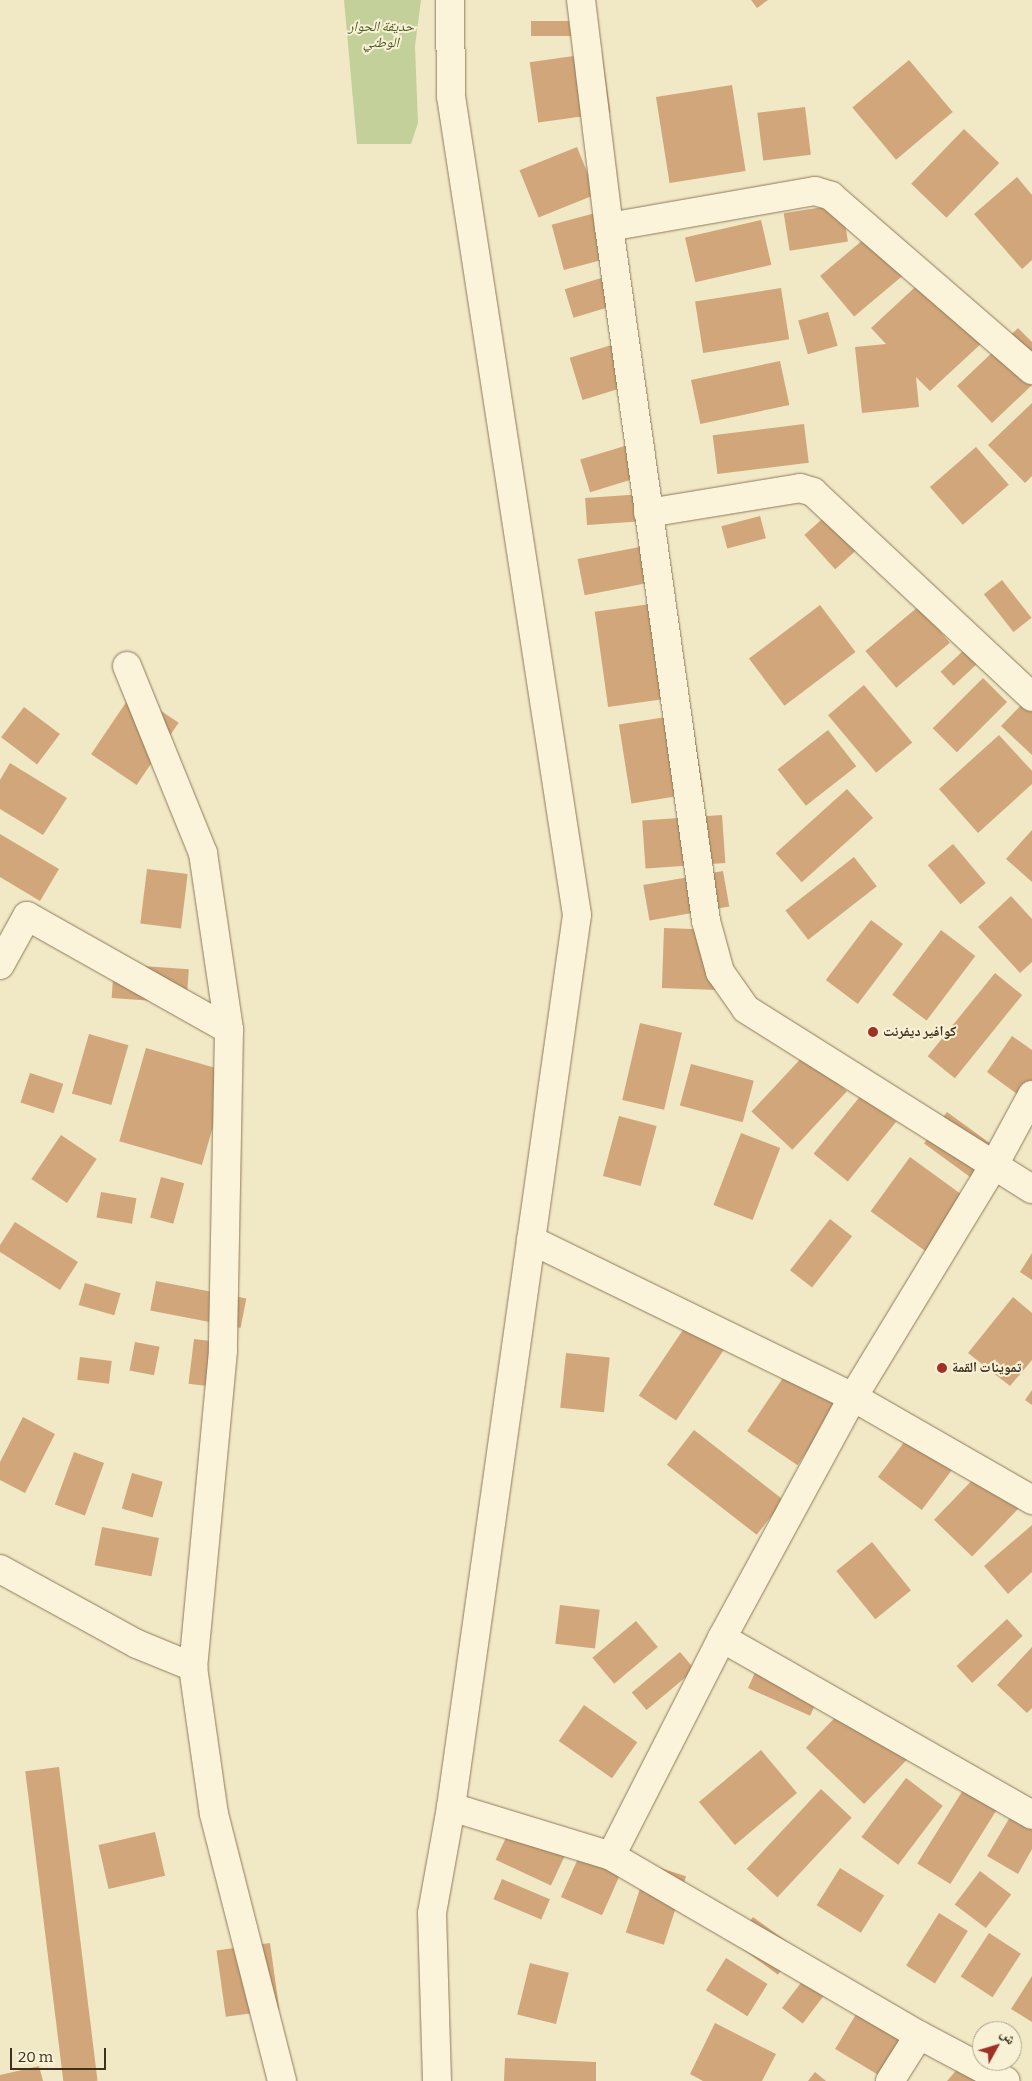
<!DOCTYPE html>
<meta charset="utf-8">
<style>
body{margin:0}
#map{position:relative;width:1032px;height:2081px;overflow:hidden;background:#f1e8c6;font-family:Bitter,"Noto Naskh Arabic",serif}
div>[style]{position:absolute}
[style*='--x']{left:calc(var(--x)*1px);top:calc(var(--y)*1px);width:calc(var(--w)*1px);rotate:calc(var(--a)*1deg)}
.green>*{inset:0;background:#c4d099}
.building>*{inset:0;background:#d1a67a;transform-origin:0 0}
.roads{filter:drop-shadow(0 0 1px #8e7a5a) drop-shadow(0 0 1px #8e7a5a)}
.street>*{height:28px;margin:-14px;padding:0 14px;transform-origin:14px;border-radius:14px;background:#fbf4da}
.dots>*{width:14px;height:14px;translate:-50% -50%;box-sizing:border-box;border:2px solid #f8f1d6;border-radius:50%}
span{translate:-50% -50%;white-space:nowrap;text-align:center;line-height:1.15;-webkit-text-stroke:4px #f8f1d6;paint-order:stroke}
.park-label{font-size:14px;color:#485a24;font-style:italic}
.poi-label{font-size:14px;color:#3d301f;font-weight:700}
.left{translate:0 -50%;text-align:left}
.north{position:absolute;left:972px;top:2021px;width:50px;height:50px;box-sizing:border-box;background:#f8f1d6;border:1px solid #ada48d;border-radius:50%;rotate:51deg;font-size:14px;font-weight:700;line-height:20px;text-align:center;color:#3d301f}
.north::after{content:'';display:block;margin:auto;width:18px;height:22px;background:#a03126;clip-path:polygon(50% 0,100% 100%,50% 72%,0 100%)}
.scale{position:absolute;left:10px;top:2048px;width:96px;height:22px;box-sizing:border-box;border:2px solid #3d301f;border-top:0;padding-left:6px;font-size:15px;line-height:18px;white-space:nowrap;color:#3d301f;-webkit-text-stroke:4px #f8f1d6;paint-order:stroke}
</style>
<div id="map">
<div class="green">
<div style="clip-path:polygon(344px 0,421px 0,415px 46px,418px 123px,411px 144px,357px 144px)"></div>
</div>
<div class="building">
<div style="clip-path:polygon(751px 0,768px 0,757px 8px)"></div>
<div style="left:531px;top:21px;width:57px;height:15px"></div>
<div style="left:602px;top:52px;width:61px;height:73px;rotate:82deg"></div>
<div style="left:909px;top:60px;width:68px;height:74px;rotate:50deg"></div>
<div style="left:732px;top:85px;width:87px;height:77px;rotate:81deg"></div>
<div style="left:805px;top:107px;width:48px;height:48px;rotate:83deg"></div>
<div style="left:964px;top:129px;width:49px;height:76px;rotate:44deg"></div>
<div style="left:577px;top:147px;width:51px;height:62px;rotate:68deg"></div>
<div style="clip-path:polygon(1017px 177px,1032px 195px,1032px 260px,1022px 269px,974px 214px)"></div>
<div style="left:842px;top:204px;width:38px;height:59px;rotate:81deg"></div>
<div style="left:599px;top:212px;width:47px;height:49px;rotate:75deg"></div>
<div style="left:761px;top:220px;width:46px;height:78px;rotate:77deg"></div>
<div style="left:876px;top:229px;width:53px;height:73px;rotate:50deg"></div>
<div style="left:624px;top:271px;width:30px;height:62px;rotate:73deg"></div>
<div style="clip-path:polygon(926px 277px,984px 341px,930px 391px,916px 377px,919px 407px,862px 413px,855px 347px,886px 344px,871px 328px)"></div>
<div style="left:781px;top:288px;width:52px;height:87px;rotate:81deg"></div>
<div style="left:828px;top:312px;width:35px;height:31px;rotate:74deg"></div>
<div style="clip-path:polygon(1018px 328px,1032px 342px,1032px 385px,992px 423px,957px 386px)"></div>
<div style="left:628px;top:340px;width:44px;height:61px;rotate:73deg"></div>
<div style="left:780px;top:361px;width:45px;height:91px;rotate:78deg"></div>
<div style="clip-path:polygon(1032px 403px,1032px 476px,1025px 483px,988px 445px)"></div>
<div style="left:804px;top:424px;width:39px;height:92px;rotate:83deg"></div>
<div style="left:628px;top:445px;width:34px;height:50px;rotate:73deg"></div>
<div style="left:976px;top:447px;width:50px;height:61px;rotate:49deg"></div>
<div style="left:643px;top:494px;width:27px;height:58px;rotate:86deg"></div>
<div style="left:840px;top:503px;width:46px;height:48px;rotate:48deg"></div>
<div style="left:760px;top:516px;width:23px;height:40px;rotate:75deg"></div>
<div style="left:660px;top:543px;width:37px;height:84px;rotate:79deg"></div>
<div style="left:1002px;top:580px;width:48px;height:23px;rotate:52deg"></div>
<div style="left:672px;top:601px;width:96px;height:78px;rotate:82deg"></div>
<div style="left:820px;top:605px;width:59px;height:89px;rotate:53deg"></div>
<div style="left:919px;top:606px;width:48px;height:70px;rotate:50deg"></div>
<div style="left:964px;top:650px;width:19px;height:32px;rotate:47deg"></div>
<div style="left:983px;top:678px;width:34px;height:71px;rotate:45deg"></div>
<div style="left:864px;top:685px;width:75px;height:47px;rotate:50deg"></div>
<div style="left:133px;top:692px;width:55px;height:75px;rotate:34deg"></div>
<div style="clip-path:polygon(1028px 698px,1032px 702px,1032px 755px,1001px 726px)"></div>
<div style="left:24px;top:707px;width:45px;height:38px;rotate:37deg"></div>
<div style="left:691px;top:713px;width:80px;height:73px;rotate:81deg"></div>
<div style="left:828px;top:730px;width:46px;height:64px;rotate:52deg"></div>
<div style="clip-path:polygon(999px 735px,1032px 771px,1032px 784px,978px 833px,939px 789px)"></div>
<div style="clip-path:polygon(10px 763px,67px 798px,43px 835px,0 809px,0 780px)"></div>
<div style="left:847px;top:789px;width:39px;height:96px;rotate:48deg"></div>
<div style="left:722px;top:815px;width:48px;height:80px;rotate:86deg"></div>
<div style="clip-path:polygon(1032px 830px,1032px 882px,1006px 859px)"></div>
<div style="clip-path:polygon(0 834px,59px 869px,40px 901px,0 877px)"></div>
<div style="left:953px;top:844px;width:51px;height:33px;rotate:50deg"></div>
<div style="left:854px;top:857px;width:37px;height:87px;rotate:52deg"></div>
<div style="left:147px;top:869px;width:41px;height:55px;rotate:7deg"></div>
<div style="left:723px;top:871px;width:36px;height:81px;rotate:80deg"></div>
<div style="clip-path:polygon(1011px 896px,1032px 919px,1032px 962px,1020px 973px,978px 927px)"></div>
<div style="left:871px;top:920px;width:40px;height:75px;rotate:37deg"></div>
<div style="left:664px;top:928px;width:56px;height:60px;rotate:2deg"></div>
<div style="left:941px;top:930px;width:43px;height:81px;rotate:37deg"></div>
<div style="left:114px;top:964px;width:75px;height:34px;rotate:4deg"></div>
<div style="left:995px;top:973px;width:35px;height:107px;rotate:39deg"></div>
<div style="left:640px;top:1023px;width:43px;height:79px;rotate:13deg"></div>
<div style="left:89px;top:1034px;width:41px;height:62px;rotate:16deg"></div>
<div style="clip-path:polygon(1012px 1036px,1032px 1050px,1032px 1081px,1021px 1097px,987px 1072px)"></div>
<div style="left:146px;top:1048px;width:86px;height:97px;rotate:16deg"></div>
<div style="left:806px;top:1053px;width:56px;height:80px;rotate:43deg"></div>
<div style="left:691px;top:1064px;width:65px;height:43px;rotate:15deg"></div>
<div style="left:30px;top:1073px;width:35px;height:31px;rotate:18deg"></div>
<div style="left:862px;top:1094px;width:44px;height:77px;rotate:39deg"></div>
<div style="left:947px;top:1112px;width:62px;height:39px;rotate:36deg"></div>
<div style="left:619px;top:1116px;width:39px;height:62px;rotate:15deg"></div>
<div style="left:741px;top:1133px;width:42px;height:77px;rotate:21deg"></div>
<div style="left:61px;top:1135px;width:43px;height:53px;rotate:34deg"></div>
<div style="left:910px;top:1157px;width:82px;height:67px;rotate:36deg"></div>
<div style="left:161px;top:1177px;width:24px;height:42px;rotate:15deg"></div>
<div style="left:101px;top:1192px;width:36px;height:26px;rotate:10deg"></div>
<div style="left:830px;top:1219px;width:28px;height:65px;rotate:38deg"></div>
<div style="clip-path:polygon(15px 1222px,78px 1262px,60px 1290px,0 1252px,0 1245px)"></div>
<div style="clip-path:polygon(1032px 1253px,1032px 1280px,1020px 1272px)"></div>
<div style="left:156px;top:1281px;width:92px;height:30px;rotate:11deg"></div>
<div style="left:85px;top:1283px;width:37px;height:23px;rotate:16deg"></div>
<div style="clip-path:polygon(1013px 1297px,1032px 1313px,1032px 1360px,1010px 1386px,968px 1353px)"></div>
<div style="left:693px;top:1315px;width:45px;height:97px;rotate:34deg"></div>
<div style="left:194px;top:1339px;width:23px;height:45px;rotate:7deg"></div>
<div style="left:135px;top:1342px;width:25px;height:29px;rotate:11deg"></div>
<div style="left:566px;top:1353px;width:44px;height:55px;rotate:6deg"></div>
<div style="left:80px;top:1357px;width:32px;height:23px;rotate:7deg"></div>
<div style="left:789px;top:1369px;width:61px;height:75px;rotate:34deg"></div>
<div style="clip-path:polygon(1032px 1390px,1032px 1405px,1025px 1400px)"></div>
<div style="clip-path:polygon(23px 1417px,55px 1434px,25px 1493px,0 1480px,0 1462px)"></div>
<div style="left:914px;top:1429px;width:55px;height:60px;rotate:37deg"></div>
<div style="left:694px;top:1430px;width:114px;height:44px;rotate:38deg"></div>
<div style="left:74px;top:1452px;width:32px;height:56px;rotate:20deg"></div>
<div style="left:984px;top:1468px;width:53px;height:72px;rotate:44deg"></div>
<div style="left:132px;top:1473px;width:32px;height:37px;rotate:16deg"></div>
<div style="clip-path:polygon(1032px 1525px,1032px 1572px,1008px 1594px,984px 1566px)"></div>
<div style="left:102px;top:1527px;width:58px;height:39px;rotate:11deg"></div>
<div style="left:872px;top:1542px;width:62px;height:46px;rotate:51deg"></div>
<div style="left:560px;top:1605px;width:40px;height:39px;rotate:7deg"></div>
<div style="left:1007px;top:1619px;width:23px;height:69px;rotate:47deg"></div>
<div style="left:636px;top:1621px;width:34px;height:57px;rotate:50deg"></div>
<div style="clip-path:polygon(1032px 1647px,1032px 1708px,1027px 1713px,997px 1685px)"></div>
<div style="left:680px;top:1652px;width:23px;height:63px;rotate:50deg"></div>
<div style="left:757px;top:1668px;width:68px;height:22px;rotate:24deg"></div>
<div style="left:851px;top:1701px;width:81px;height:65px;rotate:44deg"></div>
<div style="left:584px;top:1705px;width:65px;height:44px;rotate:35deg"></div>
<div style="left:761px;top:1750px;width:56px;height:81px;rotate:50deg"></div>
<div style="left:59px;top:1767px;width:316px;height:34px;rotate:83deg"></div>
<div style="left:975px;top:1771px;width:39px;height:109px;rotate:32deg"></div>
<div style="left:906px;top:1778px;width:46px;height:74px;rotate:37deg"></div>
<div style="left:821px;top:1789px;width:42px;height:109px;rotate:43deg"></div>
<div style="clip-path:polygon(1023px 1795px,1032px 1801px,1032px 1849px,1018px 1874px,987px 1856px)"></div>
<div style="left:510px;top:1829px;width:61px;height:34px;rotate:25deg"></div>
<div style="left:155px;top:1832px;width:45px;height:58px;rotate:77deg"></div>
<div style="left:580px;top:1854px;width:45px;height:47px;rotate:24deg"></div>
<div style="left:648px;top:1864px;width:40px;height:72px;rotate:18deg"></div>
<div style="left:840px;top:1868px;width:52px;height:44px;rotate:32deg"></div>
<div style="left:980px;top:1871px;width:39px;height:42px;rotate:37deg"></div>
<div style="left:502px;top:1879px;width:52px;height:22px;rotate:23deg"></div>
<div style="left:939px;top:1913px;width:34px;height:62px;rotate:32deg"></div>
<div style="left:753px;top:1917px;width:54px;height:32px;rotate:36deg"></div>
<div style="left:989px;top:1933px;width:38px;height:52px;rotate:33deg"></div>
<div style="left:270px;top:1943px;width:67px;height:54px;rotate:82deg"></div>
<div style="left:726px;top:1958px;width:49px;height:38px;rotate:32deg"></div>
<div style="left:530px;top:1963px;width:40px;height:53px;rotate:14deg"></div>
<div style="left:806px;top:1976px;width:26px;height:40px;rotate:37deg"></div>
<div style="clip-path:polygon(1032px 1976px,1032px 2022px,1011px 2009px)"></div>
<div style="left:864px;top:2001px;width:63px;height:56px;rotate:31deg"></div>
<div style="clip-path:polygon(715px 2023px,776px 2054px,762px 2081px,703px 2081px,690px 2074px)"></div>
<div style="clip-path:polygon(505px 2058px,596px 2062px,596px 2081px,504px 2081px)"></div>
<div style="clip-path:polygon(966px 2059px,990px 2081px,947px 2081px)"></div>
<div style="clip-path:polygon(39px 2066px,43px 2081px,0 2081px,0 2075px)"></div>
<div style="clip-path:polygon(815px 2072px,826px 2081px,808px 2081px)"></div>
</div>
<div class="roads">
<div class="street">
<div style="--x:581;--y:0;--w:229;--a:83"></div>
<div style="--x:609;--y:227;--w:701;--a:82.04"></div>
<div style="--x:706;--y:921;--w:53;--a:74.6"></div>
<div style="--x:720;--y:972;--w:45;--a:54.9"></div>
<div style="--x:746;--y:1009;--w:338;--a:32.2"></div>
<div style="--x:609;--y:227;--w:209;--a:-9.9"></div>
<div style="--x:815;--y:191;--w:17;--a:17"></div>
<div style="--x:831;--y:196;--w:266;--a:40.9"></div>
<div style="--x:648;--y:513;--w:154;--a:-9.3"></div>
<div style="--x:800;--y:488;--w:14;--a:17"></div>
<div style="--x:813;--y:492;--w:300;--a:43.1"></div>
<div style="--x:127;--y:666;--w:202;--a:67.9"></div>
<div style="--x:203;--y:853;--w:179;--a:81.6"></div>
<div style="--x:229;--y:1030;--w:321;--a:91.1"></div>
<div style="--x:223;--y:1351;--w:317;--a:95.4"></div>
<div style="--x:193;--y:1667;--w:148;--a:81.9"></div>
<div style="--x:214;--y:1814;--w:276;--a:75.7"></div>
<div style="--x:0;--y:965;--w:56;--a:-61.1"></div>
<div style="--x:27;--y:916;--w:232;--a:29.4"></div>
<div style="--x:531;--y:1240;--w:358;--a:26"></div>
<div style="--x:853;--y:1397;--w:207;--a:29.9"></div>
<div style="--x:0;--y:1569;--w:156;--a:28.7"></div>
<div style="--x:137;--y:1644;--w:61;--a:22.3"></div>
<div style="--x:722;--y:1638;--w:357;--a:29.7"></div>
<div style="--x:451;--y:1807;--w:167;--a:17"></div>
<div style="--x:611;--y:1856;--w:356;--a:30.2"></div>
<div style="--x:919;--y:2035;--w:98;--a:27.9"></div>
<div style="--x:611;--y:1856;--w:245;--a:-63"></div>
<div style="--x:722;--y:1638;--w:274;--a:-61.5"></div>
<div style="--x:853;--y:1397;--w:269;--a:-58.7"></div>
<div style="--x:993;--y:1167;--w:82;--a:-61.6"></div>
<div style="--x:437;--y:2081;--w:168;--a:-91.7"></div>
<div style="--x:432;--y:1913;--w:108;--a:-79.8"></div>
<div style="--x:451;--y:1807;--w:901;--a:-81.96"></div>
<div style="--x:577;--y:915;--w:829;--a:-98.75"></div>
<div style="--x:451;--y:96;--w:96;--a:-90.6"></div>
<div style="--x:890;--y:2081;--w:54;--a:-57.8"></div>
</div>
</div>
<div class="dots">
<div style="left:873px;top:1032px;background:#a03126"></div>
<div style="left:942px;top:1368px;background:#a03126"></div>
</div>
<div class="park-label">
<span style="left:381px;top:35px">حديقة الحوار<br>الوطني</span>
</div>
<div class="poi-label">
<span class="left" style="left:883px;top:1032px">كوافير ديفرنت</span>
<span class="left" style="left:952px;top:1368px">تموينات القمة</span>
</div>
<div class="north">ش</div>
<div class="scale">20 m</div>
</div>
